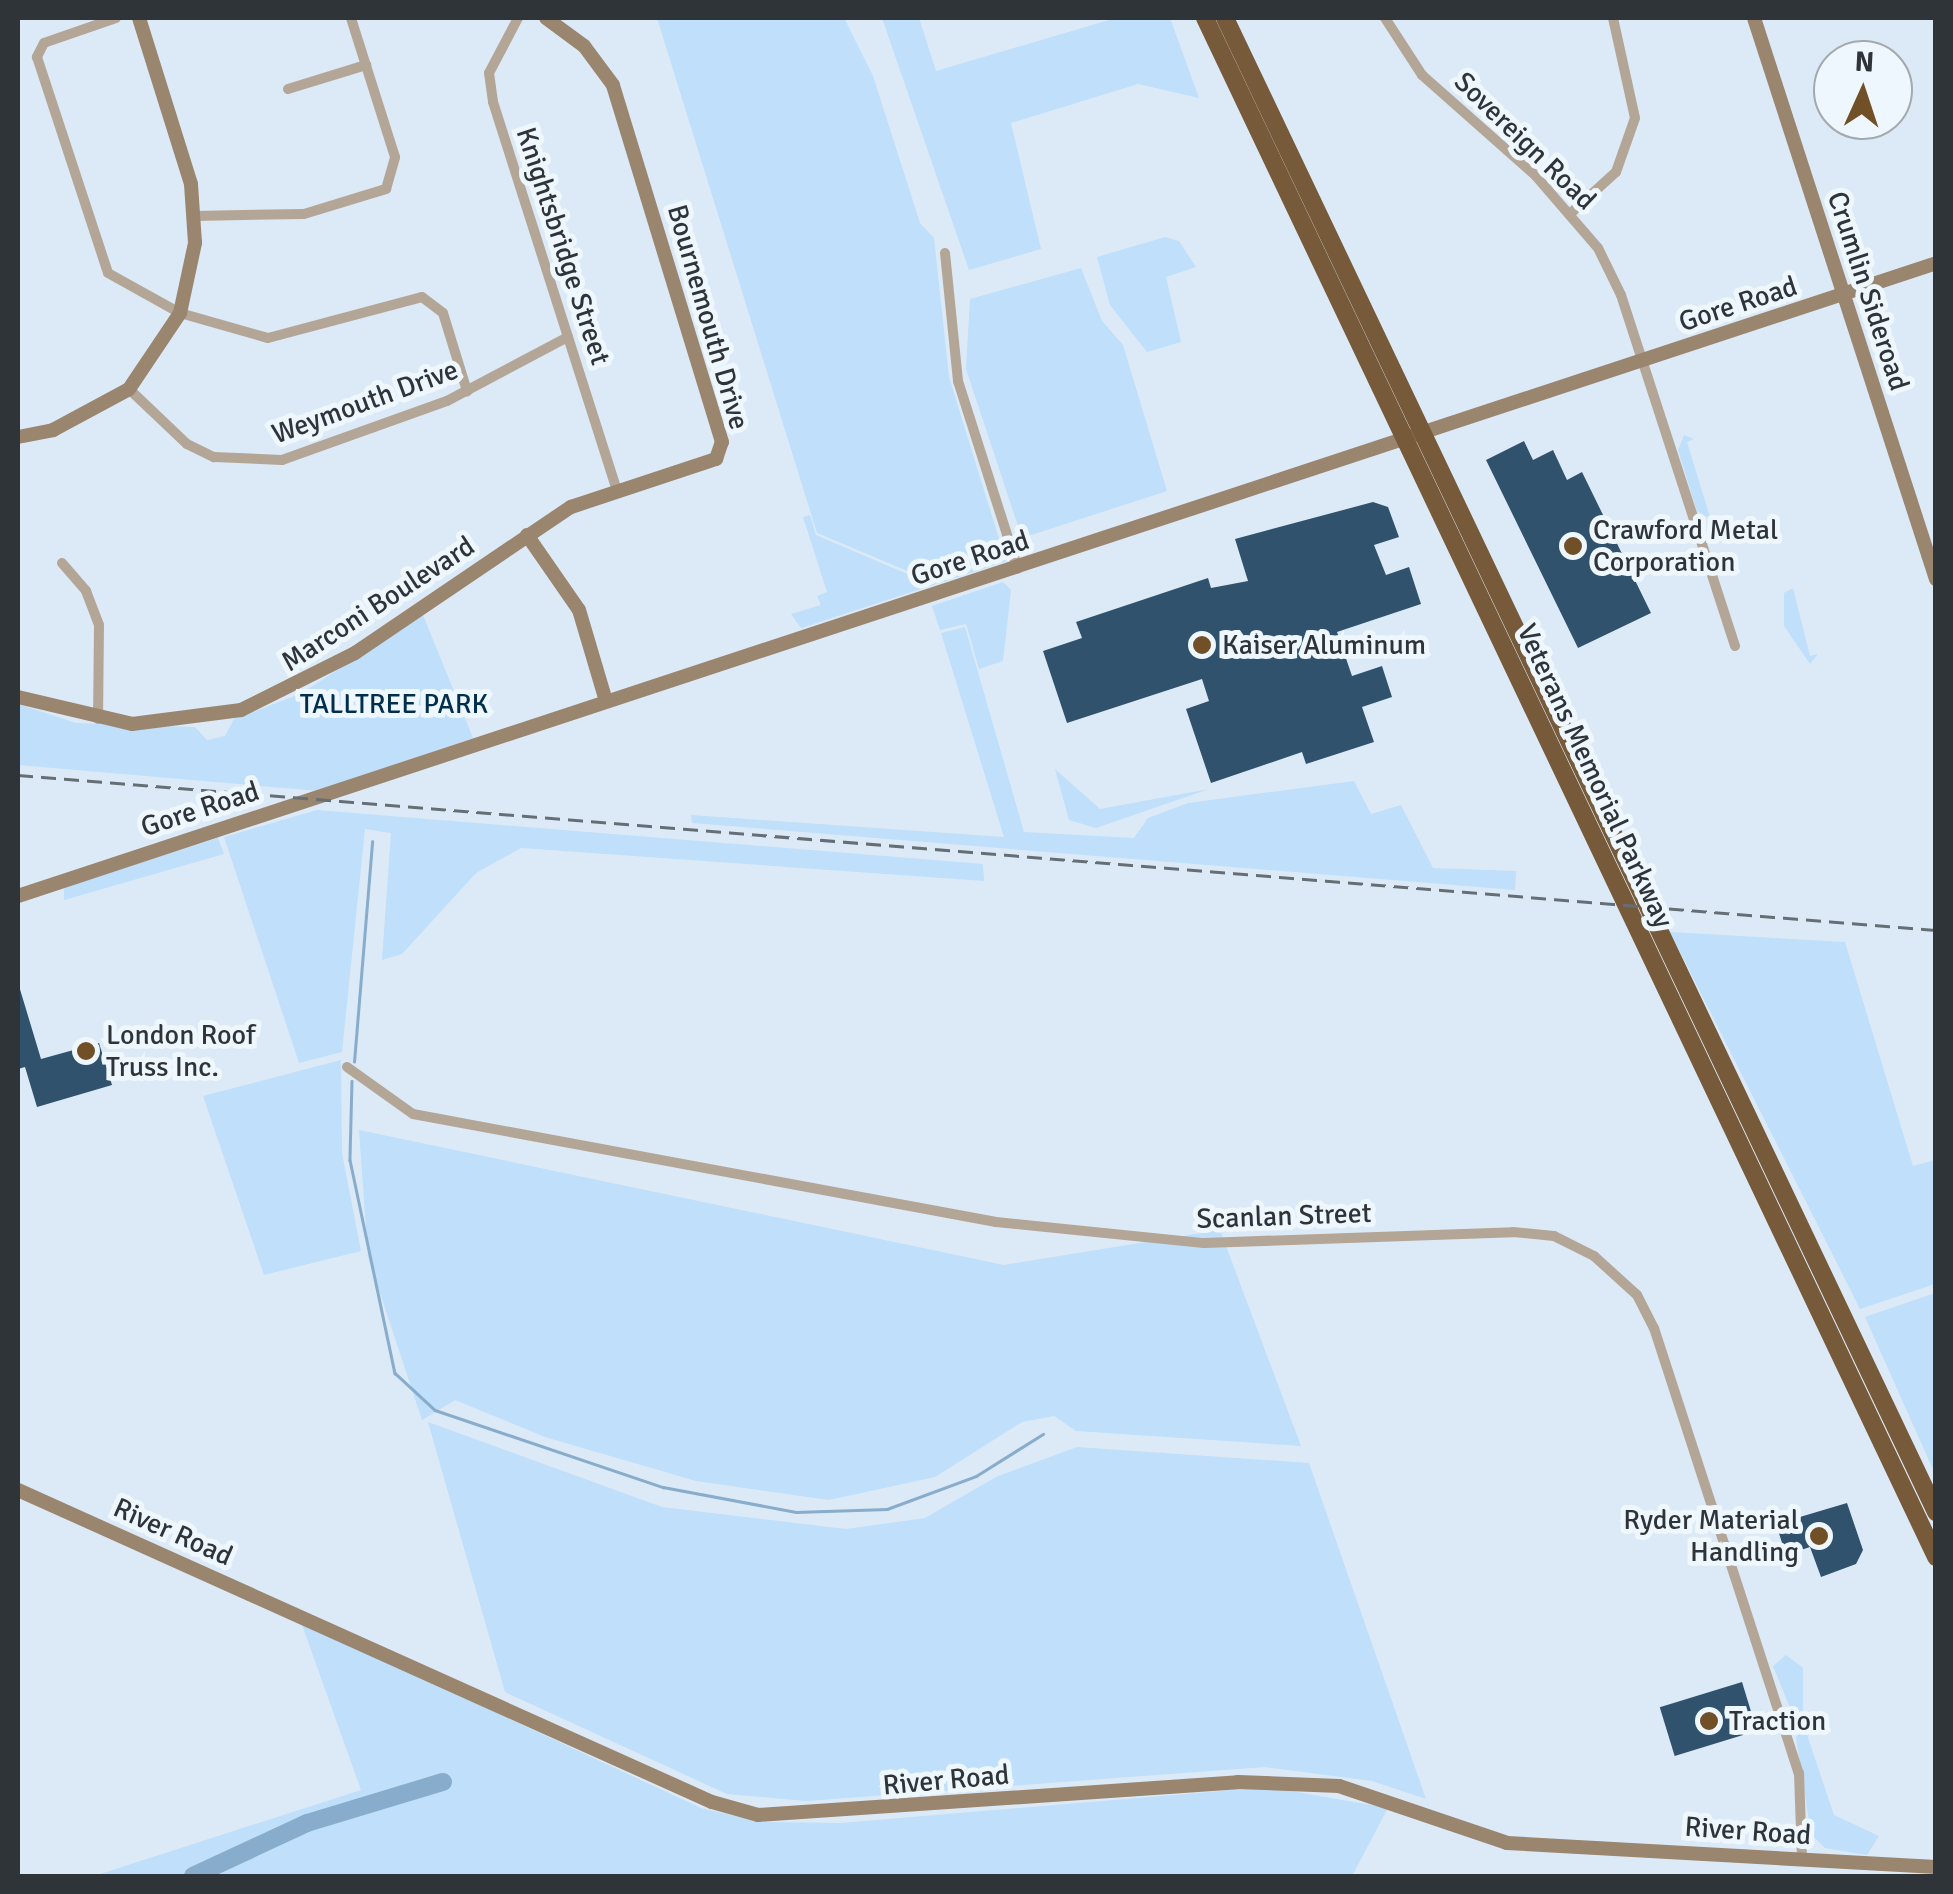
<!DOCTYPE html>
<style>
body{margin:0}
#map{position:relative;width:1953px;height:1894px;overflow:hidden;background:#dceaf7;font-family:Signika,sans-serif}
div>[style]{position:absolute}
[style*='--x']{left:calc(var(--x)*1px);top:calc(var(--y)*1px);width:calc(var(--w)*1px);rotate:calc(var(--a)*1deg)}
.green>*{inset:0;background:#bfdffa}
.stream>*{height:2.5px;margin:-1.25px;padding:0 1.25px;transform-origin:1.25px;border-radius:1.25px;background:#88accb}
.river>*{height:18px;margin:-9px;padding:0 9px;transform-origin:9px;border-radius:9px;background:#88accb}
.building>*{inset:0;background:#30526d;transform-origin:0 0}
.street>*{height:10px;margin:-5px;padding:0 5px;transform-origin:5px;border-radius:5px;background:#b4a697}
.secondary>*{height:14px;margin:-7px;padding:0 7px;transform-origin:7px;border-radius:7px;background:#9a856f}
.highway>*{height:18px;margin:-9px;padding:0 9px;transform-origin:9px;border-radius:9px;background:#765a3a}
.rail>*{height:2.5px;margin-top:-1.25px;transform-origin:0;background:repeating-linear-gradient(90deg,#666e75 0 15px,transparent 0 23px)}
.dots>*{width:28px;height:28px;translate:-50% -50%;box-sizing:border-box;border:5px solid #eef7fe;border-radius:50%}
span{translate:-50% -50%;white-space:nowrap;text-align:center;line-height:1.15;-webkit-text-stroke:10px #eef7fe;paint-order:stroke}
.street-label{font-size:28px;color:#2f3439}
.poi-label{font-size:28px;color:#2f3439}
.left{translate:0 -50%;text-align:left}
.right{translate:-100% -50%;text-align:right}
.park-label{font-size:28px;color:#002e4c}
.frame{position:absolute;inset:0;border:20px solid #2f3439;pointer-events:none}
.north{position:absolute;left:1813px;top:40px;width:100px;height:100px;box-sizing:border-box;background:#eef7fe;border:2px solid #a2a9af;border-radius:50%;rotate:3deg;font-size:28px;font-weight:700;line-height:40px;text-align:center;color:#2f3439}
.north::after{content:'';display:block;margin:auto;width:35px;height:45px;background:#714f27;clip-path:polygon(50% 0,100% 100%,50% 72%,0 100%)}
</style>
<div id="map">
<div class="green">
<div style="clip-path:polygon(657px 18px,844px 18px,873px 76px,920px 223px,934px 238px,949px 377px,1001px 545px,912px 573px,817px 533px)"></div>
<div style="clip-path:polygon(882px 18px,919px 18px,936px 71px,1116px 18px,1170px 18px,1199px 98px,1138px 84px,1011px 123px,1041px 249px,969px 270px)"></div>
<div style="clip-path:polygon(1165px 237px,1179px 241px,1196px 267px,1166px 277px,1181px 342px,1147px 352px,1110px 305px,1097px 257px)"></div>
<div style="clip-path:polygon(1081px 268px,1102px 321px,1123px 345px,1167px 491px,1022px 538px,966px 369px,970px 299px)"></div>
<div style="clip-path:polygon(1684px 435px,1694px 439px,1687px 442px,1710px 517px,1723px 518px,1712px 520px,1697px 511px,1678px 450px)"></div>
<div style="clip-path:polygon(810px 515px,816px 535px,912px 576px,1006px 546px,1007px 561px,801px 628px,791px 614px,821px 605px,817px 596px,827px 592px,803px 517px)"></div>
<div style="clip-path:polygon(1003px 582px,1011px 590px,1003px 661px,979px 669px,966px 624px,940px 630px,932px 606px)"></div>
<div style="clip-path:polygon(1793px 588px,1810px 656px,1818px 654px,1810px 664px,1784px 626px,1784px 593px)"></div>
<div style="clip-path:polygon(423px 615px,473px 738px,319px 791px,18px 765px,18px 704px,76px 723px,195px 727px,207px 740px,225px 736px,234px 719px,300px 694px)"></div>
<div style="clip-path:polygon(965px 627px,1024px 832px,1134px 838px,1148px 818px,1188px 803px,1354px 781px,1371px 814px,1401px 805px,1433px 868px,1516px 871px,1515px 890px,692px 823px,691px 815px,1004px 837px,941px 633px)"></div>
<div style="clip-path:polygon(1055px 769px,1100px 809px,1209px 789px,1096px 828px,1069px 820px)"></div>
<div style="clip-path:polygon(317px 810px,983px 864px,984px 881px,521px 848px,476px 873px,402px 954px,382px 960px,391px 833px,365px 829px,342px 1052px,299px 1063px,224px 837px)"></div>
<div style="clip-path:polygon(218px 838px,224px 854px,64px 900px,64px 887px)"></div>
<div style="clip-path:polygon(1670px 932px,1845px 942px,1913px 1166px,1935px 1160px,1935px 1284px,1860px 1309px)"></div>
<div style="clip-path:polygon(341px 1060px,342px 1153px,361px 1251px,264px 1275px,203px 1096px)"></div>
<div style="clip-path:polygon(359px 1130px,1004px 1265px,1220px 1230px,1301px 1446px,1076px 1431px,1054px 1416px,1022px 1422px,935px 1477px,829px 1500px,696px 1481px,545px 1437px,455px 1400px,422px 1420px,368px 1257px)"></div>
<div style="clip-path:polygon(1935px 1293px,1936px 1293px,1935px 1474px,1865px 1317px)"></div>
<div style="clip-path:polygon(428px 1422px,662px 1507px,846px 1529px,925px 1518px,996px 1477px,1077px 1447px,1309px 1463px,1426px 1799px,1372px 1781px,1265px 1767px,806px 1801px,727px 1794px,505px 1692px)"></div>
<div style="clip-path:polygon(301px 1622px,701px 1808px,761px 1822px,841px 1823px,1269px 1787px,1388px 1808px,1352px 1876px,94px 1876px,361px 1790px)"></div>
<div style="clip-path:polygon(1786px 1655px,1803px 1668px,1803px 1713px,1795px 1720px,1773px 1666px)"></div>
<div style="clip-path:polygon(1805px 1729px,1834px 1815px,1879px 1836px,1867px 1855px,1825px 1848px,1811px 1834px,1796px 1737px)"></div>
</div>
<div class="stream">
<div style="--x:354;--y:1062;--w:221;--a:-85.3"></div>
<div style="--x:352;--y:1081;--w:79;--a:91.5"></div>
<div style="--x:350;--y:1160;--w:218;--a:78.1"></div>
<div style="--x:395;--y:1373;--w:54;--a:42.8"></div>
<div style="--x:435;--y:1410;--w:241;--a:18.7"></div>
<div style="--x:663;--y:1487;--w:135;--a:10.6"></div>
<div style="--x:796;--y:1512;--w:91;--a:-1.9"></div>
<div style="--x:887;--y:1509;--w:95;--a:-20.3"></div>
<div style="--x:976;--y:1476;--w:79;--a:-32.1"></div>
</div>
<div class="river">
<div style="--x:193;--y:1876;--w:126;--a:-24.9"></div>
<div style="--x:307;--y:1823;--w:142;--a:-16.8"></div>
</div>
<div class="building">
<div style="clip-path:polygon(1524px 441px,1533px 460px,1553px 450px,1567px 480px,1582px 472px,1651px 613px,1578px 648px,1486px 460px)"></div>
<div style="clip-path:polygon(1373px 502px,1388px 507px,1399px 537px,1374px 545px,1386px 575px,1409px 567px,1421px 604px,1337px 632px,1352px 676px,1382px 666px,1392px 697px,1362px 707px,1374px 742px,1306px 764px,1302px 752px,1211px 783px,1186px 709px,1209px 701px,1202px 679px,1067px 723px,1043px 651px,1082px 638px,1076px 622px,1208px 578px,1211px 588px,1248px 581px,1235px 539px)"></div>
<div style="clip-path:polygon(19px 986px,41px 1059px,99px 1043px,112px 1085px,37px 1107px,25px 1067px,18px 1069px)"></div>
<div style="clip-path:polygon(1847px 1503px,1863px 1550px,1856px 1564px,1821px 1577px,1810px 1547px,1786px 1555px,1776px 1524px)"></div>
<div style="left:1742px;top:1682px;width:51px;height:86px;rotate:73deg"></div>
</div>
<div class="street">
<div style="--x:116;--y:18;--w:76;--a:160.9"></div>
<div style="--x:44;--y:43;--w:16;--a:117"></div>
<div style="--x:37;--y:57;--w:227;--a:71.8"></div>
<div style="--x:108;--y:273;--w:82;--a:29.1"></div>
<div style="--x:180;--y:313;--w:91;--a:15.9"></div>
<div style="--x:268;--y:338;--w:159;--a:-14.9"></div>
<div style="--x:422;--y:297;--w:26;--a:37"></div>
<div style="--x:443;--y:313;--w:82;--a:72.9"></div>
<div style="--x:518;--y:18;--w:62;--a:117.8"></div>
<div style="--x:489;--y:73;--w:29;--a:82"></div>
<div style="--x:493;--y:102;--w:408;--a:72.3"></div>
<div style="--x:1385;--y:18;--w:68;--a:57"></div>
<div style="--x:1422;--y:75;--w:151;--a:41.5"></div>
<div style="--x:1535;--y:175;--w:96;--a:49.2"></div>
<div style="--x:1598;--y:248;--w:52;--a:63.9"></div>
<div style="--x:1621;--y:295;--w:369;--a:72"></div>
<div style="--x:288;--y:89;--w:82;--a:-17.1"></div>
<div style="--x:1572;--y:212;--w:59;--a:-42.3"></div>
<div style="--x:1616;--y:172;--w:57;--a:-70.6"></div>
<div style="--x:1635;--y:118;--w:102;--a:-102.4"></div>
<div style="--x:195;--y:216;--w:109;--a:-1.1"></div>
<div style="--x:304;--y:214;--w:86;--a:-17"></div>
<div style="--x:386;--y:189;--w:33;--a:-74"></div>
<div style="--x:395;--y:157;--w:146;--a:-107.6"></div>
<div style="--x:945;--y:253;--w:129;--a:84.2"></div>
<div style="--x:958;--y:381;--w:197;--a:72.3"></div>
<div style="--x:129;--y:389;--w:80;--a:43.5"></div>
<div style="--x:187;--y:444;--w:30;--a:26"></div>
<div style="--x:214;--y:457;--w:68;--a:2.5"></div>
<div style="--x:282;--y:460;--w:175;--a:-19.7"></div>
<div style="--x:447;--y:401;--w:137;--a:-27.9"></div>
<div style="--x:62;--y:563;--w:37;--a:49"></div>
<div style="--x:86;--y:591;--w:36;--a:69"></div>
<div style="--x:99;--y:625;--w:94;--a:90.6"></div>
<div style="--x:347;--y:1067;--w:81;--a:35.5"></div>
<div style="--x:413;--y:1114;--w:593;--a:10.49"></div>
<div style="--x:996;--y:1222;--w:209;--a:5.8"></div>
<div style="--x:1204;--y:1243;--w:309;--a:-2"></div>
<div style="--x:1513;--y:1232;--w:41;--a:5.6"></div>
<div style="--x:1554;--y:1236;--w:45;--a:26.6"></div>
<div style="--x:1594;--y:1256;--w:58;--a:42.2"></div>
<div style="--x:1637;--y:1295;--w:37;--a:63"></div>
<div style="--x:1654;--y:1328;--w:468;--a:72"></div>
<div style="--x:1799;--y:1773;--w:86;--a:88"></div>
</div>
<div class="secondary">
<div style="--x:1754;--y:18;--w:590;--a:72.03"></div>
<div style="--x:18;--y:437;--w:36;--a:-11"></div>
<div style="--x:53;--y:430;--w:86;--a:-28.3"></div>
<div style="--x:129;--y:389;--w:92;--a:-56.1"></div>
<div style="--x:180;--y:313;--w:72;--a:-77.9"></div>
<div style="--x:195;--y:243;--w:59;--a:-93.9"></div>
<div style="--x:191;--y:184;--w:174;--a:-107.4"></div>
<div style="--x:527;--y:535;--w:91;--a:55.3"></div>
<div style="--x:579;--y:610;--w:95;--a:73.5"></div>
<div style="--x:18;--y:697;--w:117;--a:13.3"></div>
<div style="--x:132;--y:724;--w:110;--a:-7.3"></div>
<div style="--x:241;--y:710;--w:127;--a:-26.6"></div>
<div style="--x:355;--y:653;--w:261;--a:-34.1"></div>
<div style="--x:571;--y:507;--w:153;--a:-18.3"></div>
<div style="--x:716;--y:459;--w:18;--a:-71"></div>
<div style="--x:722;--y:442;--w:373;--a:-107"></div>
<div style="--x:613;--y:85;--w:49;--a:-126.6"></div>
<div style="--x:584;--y:46;--w:47;--a:-143.6"></div>
<div style="--x:18;--y:896;--w:2020;--a:-18.26"></div>
<div style="--x:18;--y:1490;--w:761;--a:24.21"></div>
<div style="--x:712;--y:1802;--w:48;--a:15.8"></div>
<div style="--x:758;--y:1815;--w:481;--a:-3.9"></div>
<div style="--x:1238;--y:1782;--w:101;--a:2.3"></div>
<div style="--x:1339;--y:1786;--w:177;--a:18.7"></div>
<div style="--x:1507;--y:1843;--w:430;--a:3.2"></div>
</div>
<div class="highway">
<div style="--x:1205;--y:18;--w:1704;--a:64.59"></div>
<div style="--x:1225;--y:18;--w:1655;--a:64.55"></div>
</div>
<div class="rail">
<div style="--x:18;--y:775;--w:1924;--a:4.62"></div>
</div>
<div class="dots">
<div style="left:1573px;top:546px;background:#714f27"></div>
<div style="left:1202px;top:645px;background:#714f27"></div>
<div style="left:86px;top:1051px;background:#714f27"></div>
<div style="left:1819px;top:1536px;background:#714f27"></div>
<div style="left:1709px;top:1721px;background:#714f27"></div>
</div>
<div class="street-label">
<span style="left:1525px;top:141px;rotate:44deg">Sovereign Road</span>
<span style="left:563px;top:246px;rotate:72deg">Knightsbridge Street</span>
<span style="left:1868px;top:291px;rotate:72deg">Crumlin Sideroad</span>
<span style="left:1738px;top:304px;rotate:-18deg">Gore Road</span>
<span style="left:708px;top:317px;rotate:74deg">Bournemouth Drive</span>
<span style="left:365px;top:402px;rotate:-20deg">Weymouth Drive</span>
<span style="left:970px;top:558px;rotate:-18deg">Gore Road</span>
<span style="left:378px;top:604px;rotate:-33deg">Marconi Boulevard</span>
<span style="left:1595px;top:776px;rotate:65deg">Veterans Memorial Parkway</span>
<span style="left:200px;top:809px;rotate:-18deg">Gore Road</span>
<span style="left:1284px;top:1216px;rotate:-2deg">Scanlan Street</span>
<span style="left:173px;top:1532px;rotate:24deg">River Road</span>
<span style="left:946px;top:1780px;rotate:-5deg">River Road</span>
<span style="left:1748px;top:1831px;rotate:4deg">River Road</span>
</div>
<div class="poi-label">
<span class="left" style="left:1593px;top:546px">Crawford Metal<br>Corporation</span>
<span class="left" style="left:1222px;top:645px">Kaiser Aluminum</span>
<span class="left" style="left:106px;top:1051px">London Roof<br>Truss Inc.</span>
<span class="right" style="left:1799px;top:1536px">Ryder Material<br>Handling</span>
<span class="left" style="left:1729px;top:1721px">Traction</span>
</div>
<div class="park-label">
<span style="left:394px;top:704px">TALLTREE PARK</span>
</div>
<div class="frame"></div>
<div class="north">N</div>
</div>
